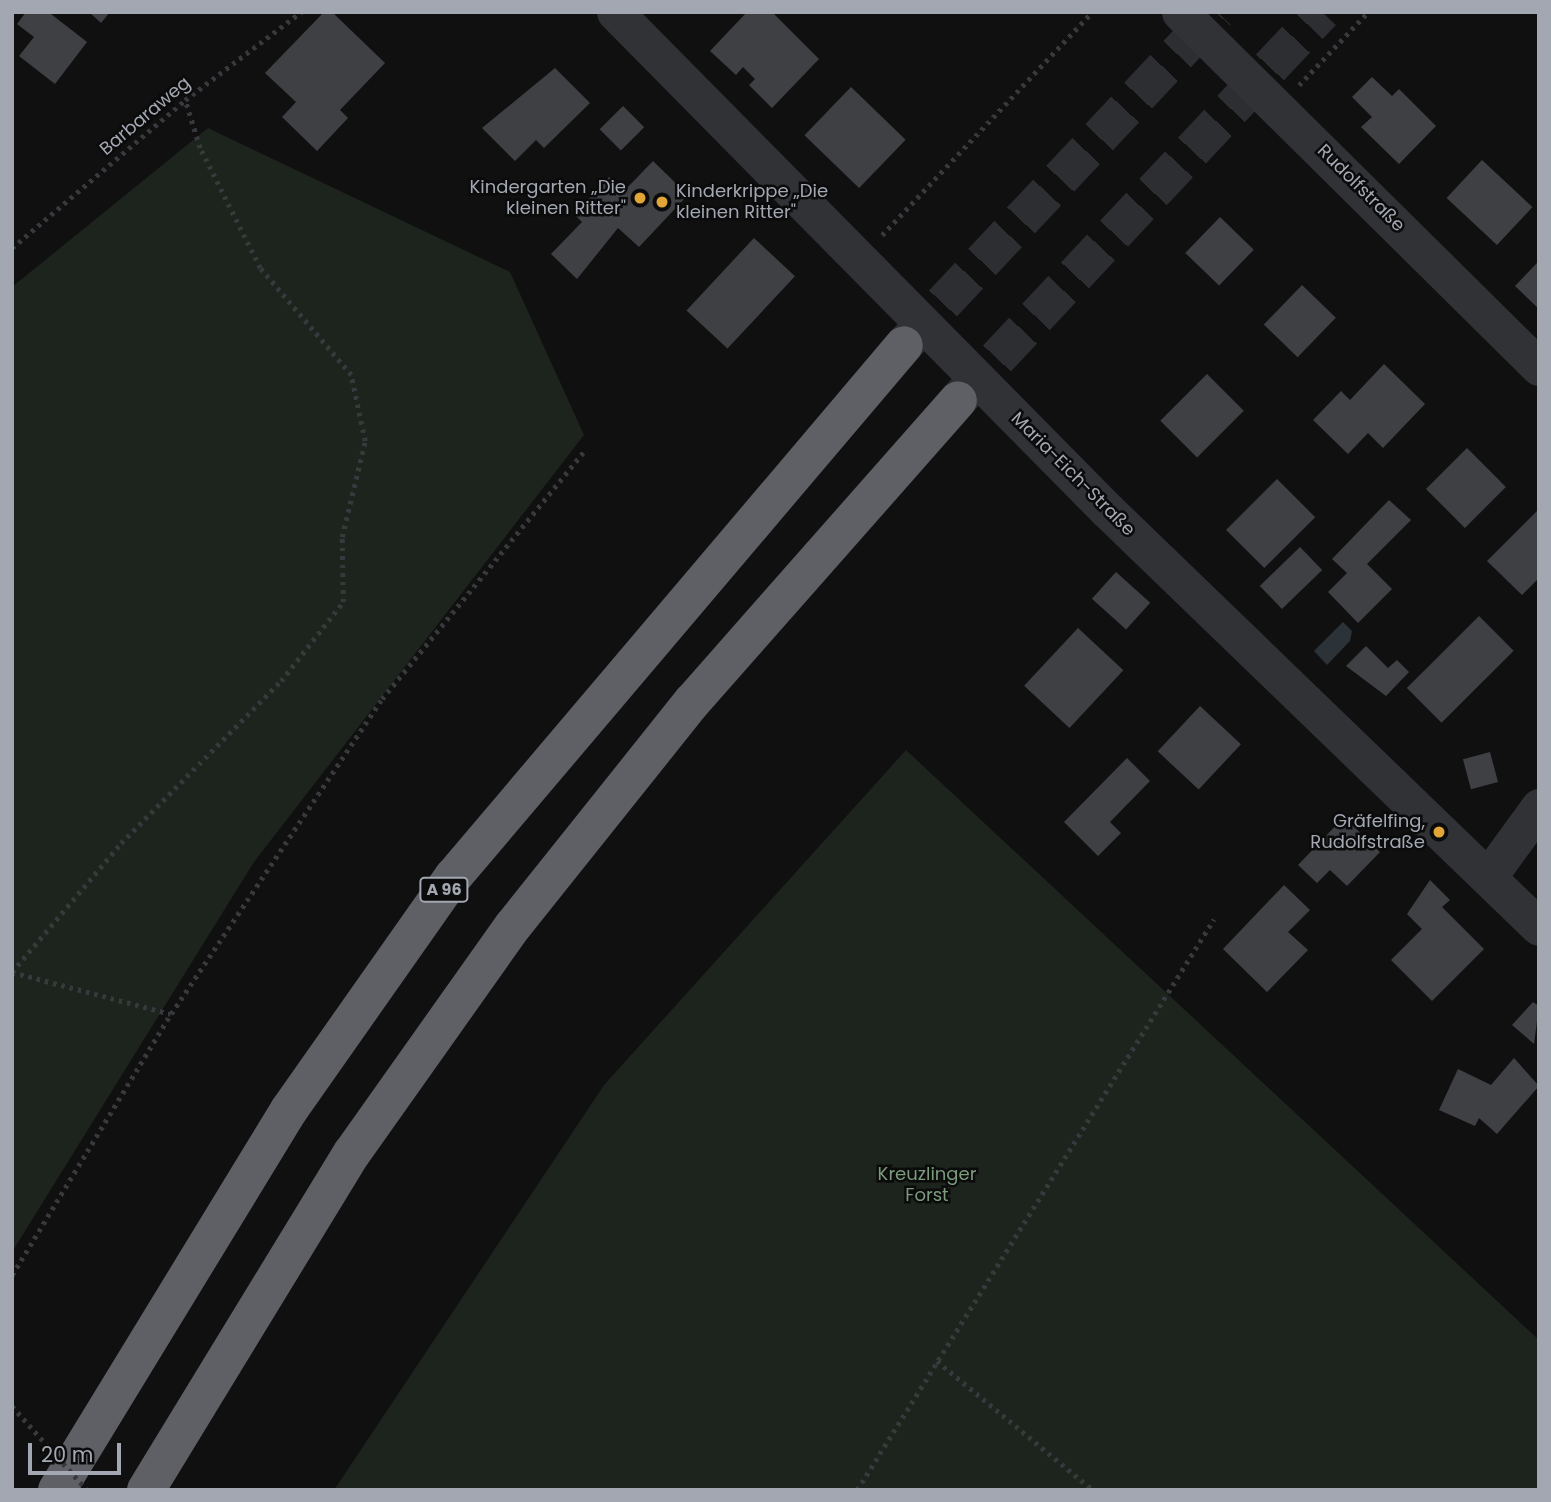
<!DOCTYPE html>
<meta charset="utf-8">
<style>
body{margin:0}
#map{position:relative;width:1551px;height:1502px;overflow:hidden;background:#101011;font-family:Poppins,sans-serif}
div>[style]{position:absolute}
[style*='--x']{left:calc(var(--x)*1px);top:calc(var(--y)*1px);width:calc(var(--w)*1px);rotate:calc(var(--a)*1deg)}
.green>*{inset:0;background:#1d231d}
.water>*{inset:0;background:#2b3238}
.building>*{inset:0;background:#3f4044;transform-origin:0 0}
.highway-tunnel>*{height:38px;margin-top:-19px;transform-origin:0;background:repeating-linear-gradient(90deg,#2d2e31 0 38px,transparent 0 57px)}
.path>*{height:4.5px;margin-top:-2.25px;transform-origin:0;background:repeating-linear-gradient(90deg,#37393d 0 3.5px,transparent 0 8.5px)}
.minor>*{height:37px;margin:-18.5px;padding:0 18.5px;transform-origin:18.5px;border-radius:18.5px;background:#313236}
.highway>*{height:38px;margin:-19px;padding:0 19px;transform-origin:19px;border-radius:19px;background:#5e6066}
.path-bridge>*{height:4.5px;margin-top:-2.25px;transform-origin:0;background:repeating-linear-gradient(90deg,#37393d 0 3.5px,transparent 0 8.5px)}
.dots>*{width:19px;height:19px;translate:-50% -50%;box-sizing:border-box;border:4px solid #0b0b0c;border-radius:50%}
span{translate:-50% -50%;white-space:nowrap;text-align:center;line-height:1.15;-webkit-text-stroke:5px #0b0b0c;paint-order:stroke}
.shield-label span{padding:2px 5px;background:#0b0b0c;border:2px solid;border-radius:5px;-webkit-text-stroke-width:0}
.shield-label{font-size:16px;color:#a2a7b1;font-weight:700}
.street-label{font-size:18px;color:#a2a7b1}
.poi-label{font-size:18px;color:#a2a7b1}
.right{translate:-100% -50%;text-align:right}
.left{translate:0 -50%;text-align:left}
.park-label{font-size:18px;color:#7b9b7c}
.frame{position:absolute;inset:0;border:14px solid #a2a7b1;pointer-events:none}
.scale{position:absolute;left:28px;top:1443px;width:93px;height:32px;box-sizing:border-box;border:4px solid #a2a7b1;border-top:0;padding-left:9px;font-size:21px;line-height:24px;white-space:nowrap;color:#a2a7b1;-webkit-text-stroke:5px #0b0b0c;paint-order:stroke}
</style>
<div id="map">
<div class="green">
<div style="clip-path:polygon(208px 128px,510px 272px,584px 435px,254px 862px,12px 1252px,12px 287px)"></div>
<div style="clip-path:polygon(906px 750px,1539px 1340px,1539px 1490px,334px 1490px,604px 1085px)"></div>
</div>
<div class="water">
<div style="clip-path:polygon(1343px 622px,1352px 631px,1350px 641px,1327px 665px,1314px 651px)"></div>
</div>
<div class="building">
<div style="clip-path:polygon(26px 12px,51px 14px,87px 42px,55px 84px,19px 56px,34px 37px,17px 24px)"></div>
<div style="clip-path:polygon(89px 12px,110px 12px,101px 23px)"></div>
<div style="clip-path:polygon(324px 12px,332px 12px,385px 63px,340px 110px,348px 118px,317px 151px,282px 117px,296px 102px,265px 73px)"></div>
<div style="clip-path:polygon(747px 12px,772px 12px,819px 59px,772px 108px,749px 85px,755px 79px,743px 67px,736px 75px,710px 51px)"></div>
<div style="clip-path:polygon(555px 68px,590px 103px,544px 148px,536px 140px,515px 161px,482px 128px)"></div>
<div style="clip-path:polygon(1372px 77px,1392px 96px,1399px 89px,1436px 126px,1399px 164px,1361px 127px,1372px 117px,1352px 97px)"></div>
<div style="left:851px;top:87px;width:76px;height:67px;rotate:44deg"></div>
<div style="left:623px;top:106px;width:30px;height:33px;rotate:45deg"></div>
<div style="left:1482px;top:160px;width:69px;height:52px;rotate:43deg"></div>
<div style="clip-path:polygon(653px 161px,688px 195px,639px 247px,618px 228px,577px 279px,551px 254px,582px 222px,574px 214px,609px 177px,624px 191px)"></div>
<div style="left:1220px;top:217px;width:47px;height:50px;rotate:44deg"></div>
<div style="left:754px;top:238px;width:56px;height:99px;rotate:43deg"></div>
<div style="clip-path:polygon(1537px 263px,1539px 265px,1539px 309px,1515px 286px)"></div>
<div style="left:1302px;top:285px;width:47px;height:55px;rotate:44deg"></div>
<div style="clip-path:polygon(1384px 364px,1425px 404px,1383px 448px,1368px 433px,1348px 454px,1313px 420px,1341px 391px,1350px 400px)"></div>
<div style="left:1207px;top:374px;width:52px;height:66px;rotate:45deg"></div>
<div style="left:1467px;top:448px;width:55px;height:58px;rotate:45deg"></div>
<div style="left:1277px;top:479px;width:54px;height:72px;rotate:45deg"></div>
<div style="clip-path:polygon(1389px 500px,1411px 520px,1367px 564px,1392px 589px,1358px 623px,1328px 592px,1347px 573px,1332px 559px)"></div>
<div style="clip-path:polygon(1539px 509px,1539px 578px,1522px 595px,1487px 561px)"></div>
<div style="left:1300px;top:547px;width:32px;height:56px;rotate:46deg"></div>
<div style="left:1116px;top:572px;width:46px;height:36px;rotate:42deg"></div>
<div style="left:1479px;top:616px;width:49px;height:102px;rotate:45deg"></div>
<div style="left:1078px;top:628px;width:62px;height:79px;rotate:43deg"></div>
<div style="clip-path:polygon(1366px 646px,1388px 668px,1397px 660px,1409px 672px,1386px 696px,1346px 666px)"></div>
<div style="left:1200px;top:706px;width:56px;height:62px;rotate:43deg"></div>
<div style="left:1490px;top:752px;width:31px;height:28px;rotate:75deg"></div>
<div style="clip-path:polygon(1127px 758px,1150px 781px,1110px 822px,1121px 833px,1098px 856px,1064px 822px)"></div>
<div style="clip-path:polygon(1344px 817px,1380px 852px,1347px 886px,1330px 870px,1317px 883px,1298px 865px)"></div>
<div style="clip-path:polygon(1430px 880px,1450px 900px,1442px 907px,1484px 949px,1432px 1001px,1391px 960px,1422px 929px,1407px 914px)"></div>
<div style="clip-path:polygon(1284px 885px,1310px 910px,1288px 932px,1308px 950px,1267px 992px,1223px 949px)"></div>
<div style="clip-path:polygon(1533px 1002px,1539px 1006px,1534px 1044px,1512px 1025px)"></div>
<div style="clip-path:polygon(1514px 1058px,1539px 1086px,1497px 1134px,1479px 1118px,1475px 1126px,1439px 1110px,1458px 1069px,1491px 1085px)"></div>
</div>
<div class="highway-tunnel">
<div style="--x:904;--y:345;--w:457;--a:-46.8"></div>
<div style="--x:958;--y:400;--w:532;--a:-46.83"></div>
</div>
<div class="path">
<div style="--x:1299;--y:85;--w:100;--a:-46.6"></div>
<div style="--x:882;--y:235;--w:306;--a:-46.7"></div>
<div style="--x:12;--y:248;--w:228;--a:-40.5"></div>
<div style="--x:185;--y:100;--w:146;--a:-37.2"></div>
<div style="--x:12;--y:972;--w:169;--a:-49.8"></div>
<div style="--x:121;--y:843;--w:228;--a:-45.4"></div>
<div style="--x:281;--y:681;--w:100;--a:-51.9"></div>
<div style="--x:343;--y:602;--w:65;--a:-90.9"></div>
<div style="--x:342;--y:537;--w:99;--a:-76.5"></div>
<div style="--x:365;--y:441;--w:67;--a:-102"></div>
<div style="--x:351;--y:375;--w:140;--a:-130.4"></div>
<div style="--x:260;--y:268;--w:134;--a:-116.6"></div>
<div style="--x:200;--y:148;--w:50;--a:-107.4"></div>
<div style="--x:12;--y:972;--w:164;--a:14.8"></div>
<div style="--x:12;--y:1275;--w:306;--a:-58.7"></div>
<div style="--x:171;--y:1014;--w:379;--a:-56.2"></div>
<div style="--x:382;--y:699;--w:320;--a:-50.8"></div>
<div style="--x:937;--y:1361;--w:202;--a:39.6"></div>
<div style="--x:857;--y:1490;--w:673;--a:-57.99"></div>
</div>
<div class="minor">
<div style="--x:615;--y:12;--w:700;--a:45.35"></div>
<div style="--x:1107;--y:510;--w:600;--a:43.99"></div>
<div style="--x:1180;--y:12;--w:505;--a:44.68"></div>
<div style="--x:1488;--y:877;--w:87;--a:-53.9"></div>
</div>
<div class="highway">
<div style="--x:57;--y:1490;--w:445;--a:-58.6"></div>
<div style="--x:289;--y:1110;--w:285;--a:-54.9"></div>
<div style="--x:453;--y:877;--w:697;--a:-49.71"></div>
<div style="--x:146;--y:1490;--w:395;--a:-58.6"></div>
<div style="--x:352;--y:1153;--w:278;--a:-54.7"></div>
<div style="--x:513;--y:926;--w:287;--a:-51.4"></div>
<div style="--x:692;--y:702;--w:402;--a:-48.6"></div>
</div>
<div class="path-bridge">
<div style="--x:12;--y:1406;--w:113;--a:48.2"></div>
</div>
<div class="dots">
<div style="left:640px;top:198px;background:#e1a638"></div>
<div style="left:662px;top:202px;background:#e1a638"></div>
<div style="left:1439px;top:832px;background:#e1a638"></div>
</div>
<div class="shield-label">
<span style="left:444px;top:890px">A 96</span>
</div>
<div class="street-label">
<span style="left:145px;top:116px;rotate:-40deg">Barbaraweg</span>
<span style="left:1361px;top:188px;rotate:45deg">Rudolfstraße</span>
<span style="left:1073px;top:474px;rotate:45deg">Maria-Eich-Straße</span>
</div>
<div class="poi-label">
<span class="right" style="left:626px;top:198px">Kindergarten „Die<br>kleinen Ritter"</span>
<span class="left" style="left:676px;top:202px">Kinderkrippe „Die<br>kleinen Ritter"</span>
<span class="right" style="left:1425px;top:832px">Gräfelfing,<br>Rudolfstraße</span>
</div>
<div class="park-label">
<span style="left:927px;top:1185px">Kreuzlinger<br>Forst</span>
</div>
<div class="frame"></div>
<div class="scale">20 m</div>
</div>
